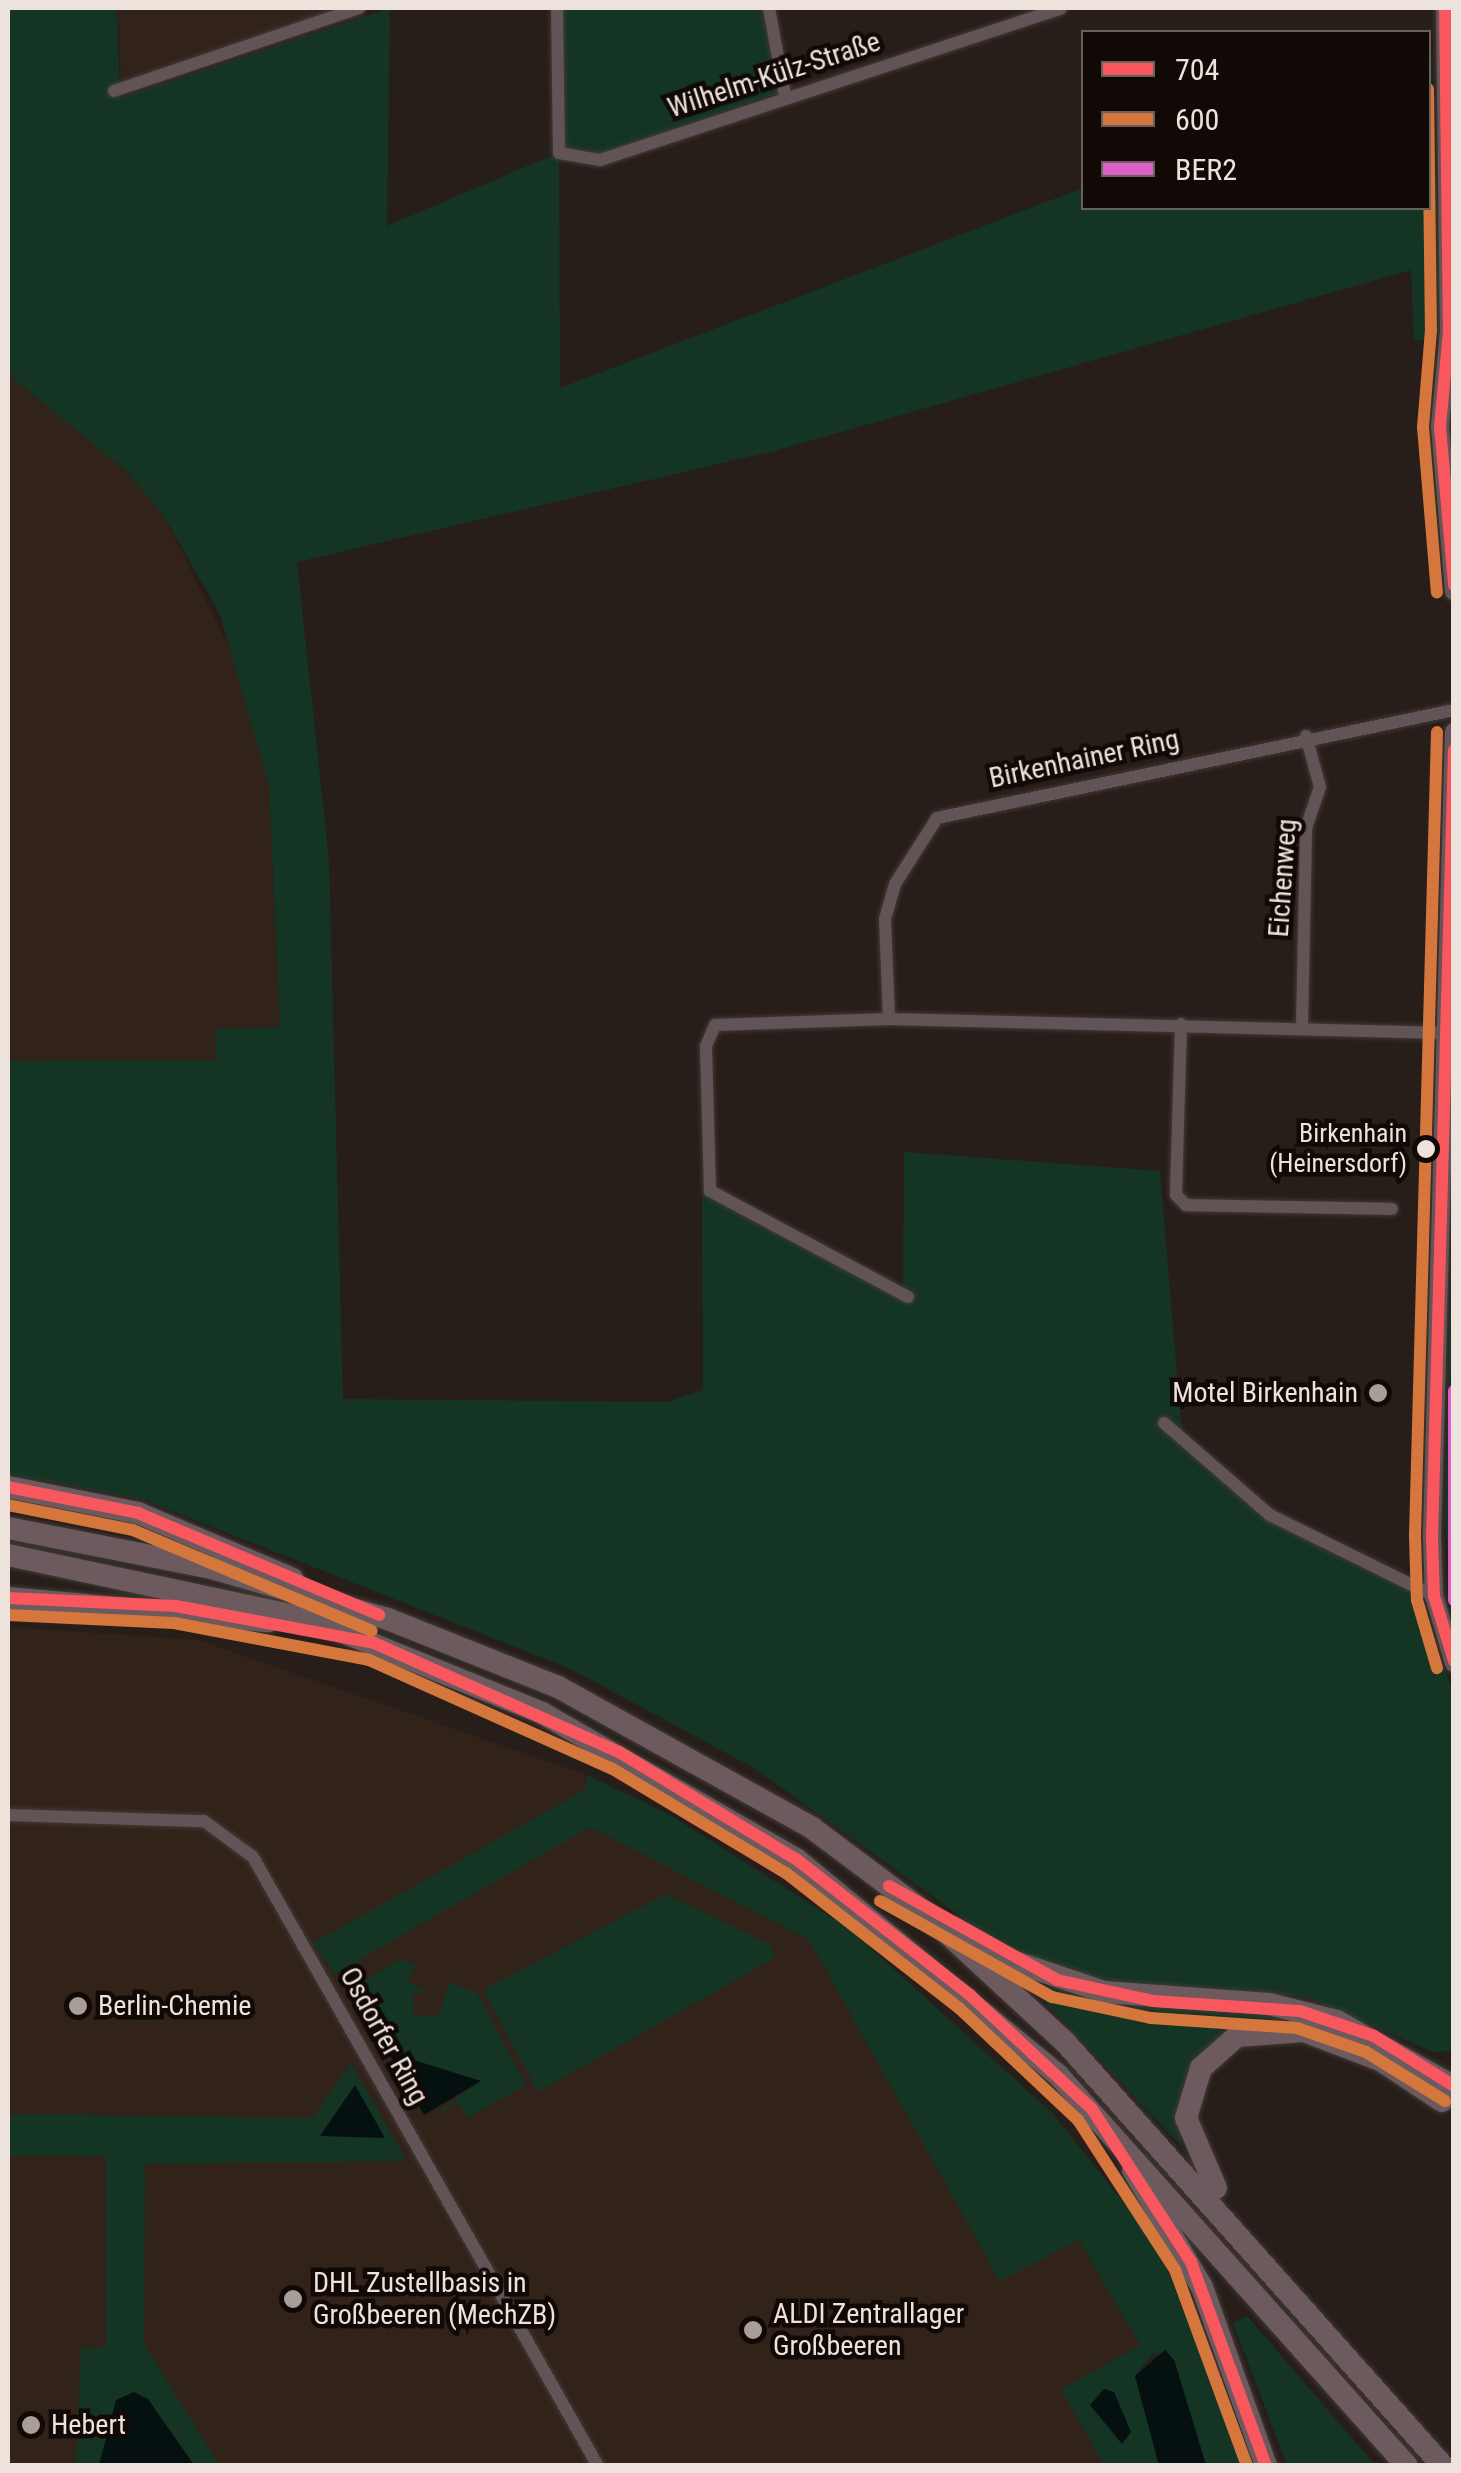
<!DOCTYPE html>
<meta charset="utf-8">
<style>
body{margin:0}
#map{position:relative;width:1461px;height:2473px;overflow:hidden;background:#271e1a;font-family:"Roboto Condensed",sans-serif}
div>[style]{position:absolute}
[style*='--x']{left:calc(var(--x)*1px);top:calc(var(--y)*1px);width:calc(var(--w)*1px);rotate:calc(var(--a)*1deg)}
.industrial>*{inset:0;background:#32231a}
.green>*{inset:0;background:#143524}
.water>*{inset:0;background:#051011}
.roads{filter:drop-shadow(0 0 2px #423a36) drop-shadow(0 0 2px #423a36)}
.minor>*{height:12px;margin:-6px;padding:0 6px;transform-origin:6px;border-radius:6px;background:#625356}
.secondary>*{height:18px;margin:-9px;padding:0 9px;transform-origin:9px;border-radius:9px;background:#675459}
.trunk>*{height:22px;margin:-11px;padding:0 11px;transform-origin:11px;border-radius:11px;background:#6c5a5e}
.bus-1>*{height:12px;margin:-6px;padding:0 6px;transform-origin:6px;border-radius:6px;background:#f8585d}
.bus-2>*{height:12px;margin:-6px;padding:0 6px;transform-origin:6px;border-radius:6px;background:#d5773d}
.bus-3>*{height:12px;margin:-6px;padding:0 6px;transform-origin:6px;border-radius:6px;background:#df5fca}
.dots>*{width:28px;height:28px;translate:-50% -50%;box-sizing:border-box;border:5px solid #100906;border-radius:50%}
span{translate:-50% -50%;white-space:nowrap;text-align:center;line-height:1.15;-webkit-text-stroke:9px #100906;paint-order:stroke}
.bus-label{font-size:26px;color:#eee2dc}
.right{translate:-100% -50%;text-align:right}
.street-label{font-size:28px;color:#eee2dc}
.poi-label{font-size:28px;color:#eee2dc}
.left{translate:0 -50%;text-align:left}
.frame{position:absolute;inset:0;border:10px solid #eee2dc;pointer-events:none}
.legend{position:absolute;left:1081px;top:30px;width:350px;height:180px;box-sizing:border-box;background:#100906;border:2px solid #69605c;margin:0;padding:12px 18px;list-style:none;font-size:30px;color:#eee2dc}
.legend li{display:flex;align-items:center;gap:20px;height:50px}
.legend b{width:50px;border:2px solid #69605c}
</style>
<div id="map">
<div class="industrial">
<div style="clip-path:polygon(118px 8px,348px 8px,121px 84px)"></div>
<div style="clip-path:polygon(8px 374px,127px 472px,164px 516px,246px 682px,269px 786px,280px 1028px,217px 1060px,8px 1061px)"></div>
<div style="clip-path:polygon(8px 1627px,198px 1640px,587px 1775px,590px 1827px,809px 1940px,1000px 2280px,1079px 2240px,1140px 2345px,1061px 2390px,1104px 2465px,8px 2465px)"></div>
</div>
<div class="green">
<div style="clip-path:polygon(8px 8px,117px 8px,120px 98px,390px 8px,387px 226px,558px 153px,557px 8px,763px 8px,782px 92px,600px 154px,559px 154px,560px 388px,1083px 188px,1084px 208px,1428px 208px,1431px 51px,1442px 339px,1414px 341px,1411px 270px,774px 451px,297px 562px,329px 861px,343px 1399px,667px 1402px,703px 1390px,702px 1193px,903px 1300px,904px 1152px,1160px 1171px,1182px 1435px,1270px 1515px,1415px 1591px,1453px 1692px,1451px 2051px,1433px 2052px,1306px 1997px,1097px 1980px,1040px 1962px,991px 1938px,754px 1768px,571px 1669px,142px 1499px,8px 1474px,8px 1061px,216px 1060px,216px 1028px,280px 1027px,269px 786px,220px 614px,164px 516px,127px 472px,8px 374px)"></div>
<div style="clip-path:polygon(1453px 1170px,1454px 1608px,1453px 1608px,1445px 1520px)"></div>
<div style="clip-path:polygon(587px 1775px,672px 1816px,851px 1930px,1053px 2114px,1157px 2244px,1245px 2465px,1206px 2465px,1174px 2360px,1153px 2353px,1135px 2376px,1159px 2465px,1104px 2465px,1061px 2390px,1140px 2345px,1079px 2240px,1000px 2281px,809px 1940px,590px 1827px,335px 1974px,313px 1943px,585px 1790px)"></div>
<div style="clip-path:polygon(666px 1894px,771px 1945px,775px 1958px,538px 2092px,483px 1990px)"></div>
<div style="clip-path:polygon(399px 1960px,416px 1964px,408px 1982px,425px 1990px,413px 1994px,414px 2017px,440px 2014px,449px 1982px,477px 1993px,526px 2085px,468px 2118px,458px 2102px,428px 2120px,479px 2082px,389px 2053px,425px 2121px,348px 1990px)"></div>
<div style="clip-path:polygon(1024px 1980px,1101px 2002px,1284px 2013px,1315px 2027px,1257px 2021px,1206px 2048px,1183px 2085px,1181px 2146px)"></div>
<div style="clip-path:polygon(351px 2063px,407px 2161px,145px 2164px,144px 2344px,219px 2465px,76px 2466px,81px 2349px,106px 2346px,106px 2157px,8px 2155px,8px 2114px,312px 2118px)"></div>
<div style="clip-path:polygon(1247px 2316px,1375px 2465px,1287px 2465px,1233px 2323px)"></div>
</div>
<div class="water">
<div style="clip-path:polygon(388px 2052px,481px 2081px,424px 2115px)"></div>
<div style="clip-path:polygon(355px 2085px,385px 2138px,320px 2136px)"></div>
<div style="clip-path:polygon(1165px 2350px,1174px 2360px,1206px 2465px,1159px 2465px,1135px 2376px)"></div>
<div style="clip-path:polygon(1104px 2389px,1114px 2392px,1131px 2432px,1122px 2444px,1090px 2405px)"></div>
<div style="clip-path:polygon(134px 2392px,148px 2399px,194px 2465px,99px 2465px,116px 2400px)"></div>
</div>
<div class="roads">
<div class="minor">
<div style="--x:557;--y:8;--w:145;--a:89.2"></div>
<div style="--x:559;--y:153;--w:42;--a:9.7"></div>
<div style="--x:600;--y:160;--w:485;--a:-18.2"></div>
<div style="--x:769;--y:8;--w:88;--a:79.6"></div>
<div style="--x:114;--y:91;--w:259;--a:-18.7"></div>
<div style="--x:889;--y:1019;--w:100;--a:-92.3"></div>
<div style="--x:885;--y:919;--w:36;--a:-74"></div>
<div style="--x:895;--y:884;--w:78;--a:-57.5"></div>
<div style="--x:937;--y:818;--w:528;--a:-11.8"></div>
<div style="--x:1181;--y:1024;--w:171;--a:91.7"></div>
<div style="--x:1176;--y:1195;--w:14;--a:45"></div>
<div style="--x:1186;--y:1205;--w:206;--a:1.1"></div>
<div style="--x:1302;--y:1026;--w:198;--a:-88.8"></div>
<div style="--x:1306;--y:828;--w:43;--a:-71.1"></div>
<div style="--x:1320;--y:787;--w:53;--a:-105.4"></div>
<div style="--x:908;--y:1297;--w:225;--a:-151.8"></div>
<div style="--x:710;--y:1191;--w:145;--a:-91.6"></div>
<div style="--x:706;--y:1046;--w:23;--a:-67"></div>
<div style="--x:715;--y:1025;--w:174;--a:-2"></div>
<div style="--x:889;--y:1019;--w:556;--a:1.44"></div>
<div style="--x:1164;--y:1423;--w:140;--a:41"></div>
<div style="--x:1270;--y:1515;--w:183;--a:26.3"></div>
<div style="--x:8;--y:1815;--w:196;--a:1.8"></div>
<div style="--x:204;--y:1821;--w:61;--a:36.3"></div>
<div style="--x:253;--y:1857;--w:700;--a:60.47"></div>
</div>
<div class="secondary">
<div style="--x:1445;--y:8;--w:323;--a:89.3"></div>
<div style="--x:1449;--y:331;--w:96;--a:95.4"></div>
<div style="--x:1440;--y:427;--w:165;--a:85.1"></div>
<div style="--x:1454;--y:732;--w:805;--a:91.57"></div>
<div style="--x:1432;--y:1537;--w:59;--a:88.1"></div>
<div style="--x:1434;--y:1596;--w:70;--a:73.4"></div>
</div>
<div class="trunk">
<div style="--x:8;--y:1487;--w:133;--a:11.3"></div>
<div style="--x:138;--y:1513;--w:168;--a:23.1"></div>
<div style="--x:8;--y:1528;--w:207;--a:11.1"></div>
<div style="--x:211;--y:1568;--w:184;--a:16.1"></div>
<div style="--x:388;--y:1619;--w:183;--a:21.8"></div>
<div style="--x:558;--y:1687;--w:291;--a:29"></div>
<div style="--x:812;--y:1828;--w:139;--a:36.8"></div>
<div style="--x:923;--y:1911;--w:193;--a:42.7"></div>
<div style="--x:1065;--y:2042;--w:568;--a:48.28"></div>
<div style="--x:8;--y:1555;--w:312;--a:12"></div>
<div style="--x:313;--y:1620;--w:247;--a:22.1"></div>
<div style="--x:542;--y:1713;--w:293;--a:29.9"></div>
<div style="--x:796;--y:1859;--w:340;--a:39.5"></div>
<div style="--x:1058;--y:2075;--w:524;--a:48.25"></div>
<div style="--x:8;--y:1598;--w:261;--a:5.1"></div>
<div style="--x:956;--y:1929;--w:61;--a:30.3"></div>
<div style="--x:1009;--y:1960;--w:100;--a:18.6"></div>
<div style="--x:1104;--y:1992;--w:165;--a:4.2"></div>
<div style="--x:1269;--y:2004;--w:70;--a:14"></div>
<div style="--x:1337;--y:2021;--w:133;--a:29.3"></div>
<div style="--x:1133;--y:2170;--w:136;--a:59.5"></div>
<div style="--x:1202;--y:2287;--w:190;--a:70.3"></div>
<div style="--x:1216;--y:2188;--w:76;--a:-113.2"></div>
<div style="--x:1186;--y:2118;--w:52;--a:-73.3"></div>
<div style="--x:1201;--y:2068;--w:48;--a:-41.6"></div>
<div style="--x:1237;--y:2036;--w:67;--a:-4.3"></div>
<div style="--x:1304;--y:2031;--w:84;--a:21"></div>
<div style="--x:1382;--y:2061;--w:72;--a:33.7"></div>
</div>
</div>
<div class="bus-1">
<div style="--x:1445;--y:8;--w:323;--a:89.3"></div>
<div style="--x:1449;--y:331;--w:96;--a:95.4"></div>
<div style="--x:1440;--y:427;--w:159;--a:84.9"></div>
<div style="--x:1454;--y:750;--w:787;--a:91.6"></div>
<div style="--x:1432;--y:1537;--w:59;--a:88.1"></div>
<div style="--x:1434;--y:1596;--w:68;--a:72.9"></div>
<div style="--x:8;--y:1487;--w:133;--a:11.3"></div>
<div style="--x:138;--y:1513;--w:262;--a:22.9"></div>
<div style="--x:8;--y:1598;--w:168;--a:2.7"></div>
<div style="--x:176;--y:1606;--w:201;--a:10.6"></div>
<div style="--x:374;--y:1643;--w:268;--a:24"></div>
<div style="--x:619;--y:1752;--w:207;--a:31.2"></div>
<div style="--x:796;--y:1859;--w:221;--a:38"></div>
<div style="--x:970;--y:1995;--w:167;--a:43.1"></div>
<div style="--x:1092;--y:2109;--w:182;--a:57.1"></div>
<div style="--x:1191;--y:2262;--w:217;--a:69.8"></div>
<div style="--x:889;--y:1886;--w:193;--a:29.2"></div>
<div style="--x:1057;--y:1980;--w:98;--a:12.3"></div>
<div style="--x:1153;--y:2001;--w:147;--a:3.9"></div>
<div style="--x:1300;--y:2011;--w:78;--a:18.7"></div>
<div style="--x:1374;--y:2036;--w:94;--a:32"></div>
</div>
<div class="bus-2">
<div style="--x:1428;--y:89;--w:241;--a:89.3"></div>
<div style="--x:1431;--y:330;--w:97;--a:94.7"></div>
<div style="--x:1423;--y:427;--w:166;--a:85.2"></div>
<div style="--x:1437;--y:732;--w:805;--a:91.57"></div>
<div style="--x:1415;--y:1537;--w:63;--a:88.2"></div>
<div style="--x:1417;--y:1600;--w:71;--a:73.6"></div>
<div style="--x:8;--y:1505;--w:127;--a:11.3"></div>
<div style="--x:133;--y:1530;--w:259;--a:22.9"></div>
<div style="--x:8;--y:1615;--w:166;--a:2.8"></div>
<div style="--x:174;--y:1623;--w:198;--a:10.7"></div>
<div style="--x:369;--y:1660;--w:265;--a:24.1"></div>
<div style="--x:611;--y:1768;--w:204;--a:31"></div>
<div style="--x:786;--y:1873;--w:219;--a:38"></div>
<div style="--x:959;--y:2008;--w:163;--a:43.3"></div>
<div style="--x:1078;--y:2120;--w:179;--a:57.1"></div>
<div style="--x:1175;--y:2270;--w:209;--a:69.8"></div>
<div style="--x:880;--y:1901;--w:197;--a:29.2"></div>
<div style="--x:1052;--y:1997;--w:101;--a:12"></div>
<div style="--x:1151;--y:2018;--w:146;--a:3.9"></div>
<div style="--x:1297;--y:2028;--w:73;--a:19.2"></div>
<div style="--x:1366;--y:2052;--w:93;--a:31.8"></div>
</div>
<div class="bus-3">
<div style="--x:1454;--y:1391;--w:209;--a:90"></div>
</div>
<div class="dots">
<div style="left:1426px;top:1149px;background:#eee2dc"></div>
<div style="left:1378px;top:1393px;background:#a89d98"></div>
<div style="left:78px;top:2006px;background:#a89d98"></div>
<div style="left:293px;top:2299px;background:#a89d98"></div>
<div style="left:753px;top:2330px;background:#a89d98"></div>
<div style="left:31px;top:2425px;background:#a89d98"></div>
</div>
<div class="bus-label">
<span class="right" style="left:1407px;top:1149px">Birkenhain<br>(Heinersdorf)</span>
</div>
<div class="street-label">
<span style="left:774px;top:75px;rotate:-18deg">Wilhelm-Külz-Straße</span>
<span style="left:1084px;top:759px;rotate:-12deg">Birkenhainer Ring</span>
<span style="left:1283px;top:878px;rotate:-86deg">Eichenweg</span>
<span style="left:384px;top:2036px;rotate:61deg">Osdorfer Ring</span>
</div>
<div class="poi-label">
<span class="right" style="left:1358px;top:1393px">Motel Birkenhain</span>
<span class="left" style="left:98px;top:2006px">Berlin-Chemie</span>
<span class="left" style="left:313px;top:2299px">DHL Zustellbasis in<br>Großbeeren (MechZB)</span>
<span class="left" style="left:773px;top:2330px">ALDI Zentrallager<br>Großbeeren</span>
<span class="left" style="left:51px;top:2425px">Hebert</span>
</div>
<div class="frame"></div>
<ul class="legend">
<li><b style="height:12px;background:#f8585d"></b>704</li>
<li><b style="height:12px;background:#d5773d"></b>600</li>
<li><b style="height:12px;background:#df5fca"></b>BER2</li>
</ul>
</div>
